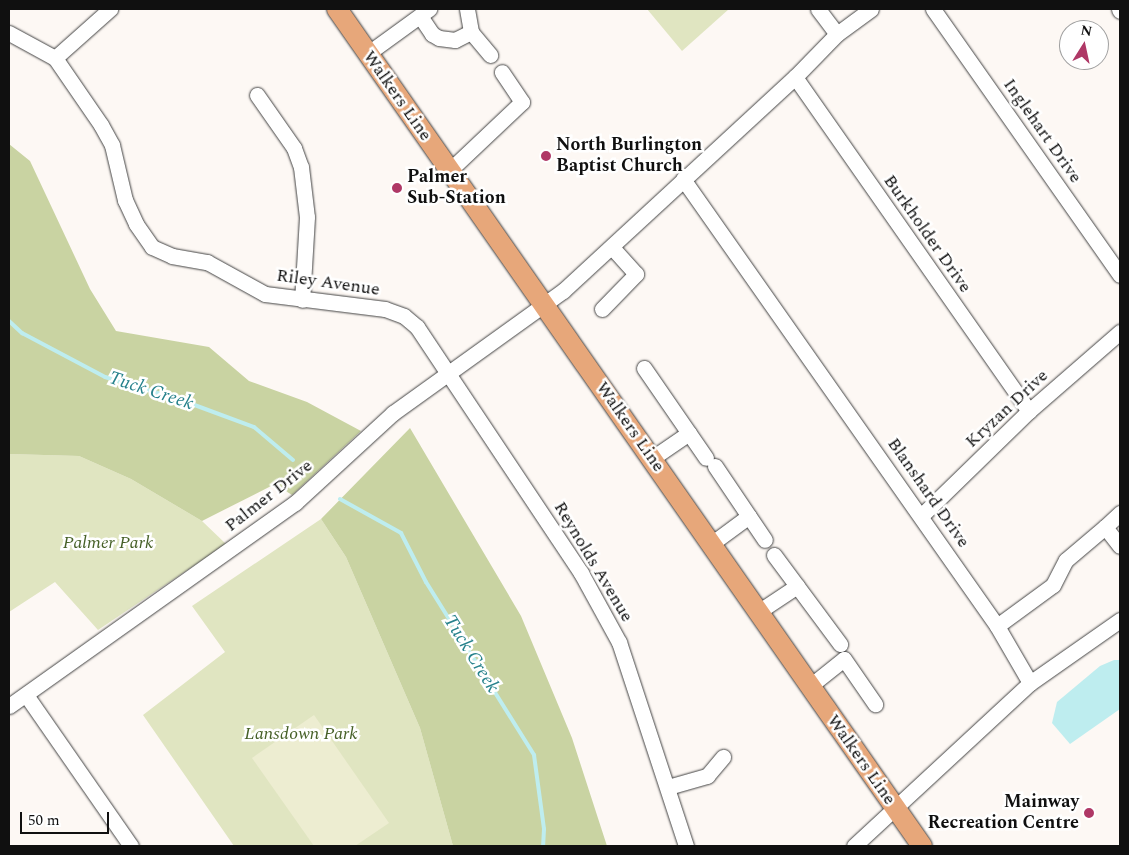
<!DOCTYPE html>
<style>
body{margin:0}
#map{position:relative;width:1129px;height:855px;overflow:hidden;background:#fdf8f4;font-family:Spectral,serif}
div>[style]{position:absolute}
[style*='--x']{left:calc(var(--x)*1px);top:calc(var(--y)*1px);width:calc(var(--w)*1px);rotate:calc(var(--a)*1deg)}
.green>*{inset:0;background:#e0e5c1}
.forest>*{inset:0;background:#c9d3a2}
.pitch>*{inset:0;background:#ededd1}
.water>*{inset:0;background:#beedef}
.stream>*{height:4px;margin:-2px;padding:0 2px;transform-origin:2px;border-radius:2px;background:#beedef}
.roads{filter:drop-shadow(0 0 1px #434343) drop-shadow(0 0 1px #434343)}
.minor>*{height:15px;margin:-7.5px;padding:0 7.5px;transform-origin:7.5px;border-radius:7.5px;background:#fff}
.major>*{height:20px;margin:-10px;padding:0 10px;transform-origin:10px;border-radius:10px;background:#e7a77a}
.dots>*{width:14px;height:14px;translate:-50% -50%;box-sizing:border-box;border:2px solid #fff;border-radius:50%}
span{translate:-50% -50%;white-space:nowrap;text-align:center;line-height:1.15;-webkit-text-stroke:5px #fff;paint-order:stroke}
.street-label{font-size:18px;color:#101010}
.poi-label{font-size:18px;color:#101010;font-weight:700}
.left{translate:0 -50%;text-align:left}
.right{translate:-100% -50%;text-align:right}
.park-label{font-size:18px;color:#466027;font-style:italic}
.water-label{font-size:19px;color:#27828c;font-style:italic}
.frame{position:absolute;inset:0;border:10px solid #101010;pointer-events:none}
.north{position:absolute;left:1059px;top:20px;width:50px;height:50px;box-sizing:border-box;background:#fff;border:1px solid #9f9f9f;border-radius:50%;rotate:10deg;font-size:14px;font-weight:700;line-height:20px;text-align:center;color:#101010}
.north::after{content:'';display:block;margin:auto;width:18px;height:22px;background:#af3866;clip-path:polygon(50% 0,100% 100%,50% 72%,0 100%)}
.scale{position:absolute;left:20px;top:812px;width:89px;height:22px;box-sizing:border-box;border:2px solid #101010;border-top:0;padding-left:6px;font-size:15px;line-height:18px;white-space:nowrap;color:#101010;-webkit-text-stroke:4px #fff;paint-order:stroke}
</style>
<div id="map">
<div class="green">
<div style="clip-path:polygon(647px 9px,729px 9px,682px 51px)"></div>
<div style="clip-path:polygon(9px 454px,79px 456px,131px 479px,202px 521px,226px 544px,98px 630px,55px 582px,9px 612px)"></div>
<div style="clip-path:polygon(321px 519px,346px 557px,420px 728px,453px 846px,234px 846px,143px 715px,225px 652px,192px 606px)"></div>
</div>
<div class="forest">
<div style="clip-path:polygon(9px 144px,30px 161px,90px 289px,116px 331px,209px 347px,249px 381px,307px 402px,361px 431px,292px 495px,275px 484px,202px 521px,131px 479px,79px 456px,9px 454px)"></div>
<div style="clip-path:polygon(410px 428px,521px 616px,572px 738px,607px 846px,453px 846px,420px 728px,346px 557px,321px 519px)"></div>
</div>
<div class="pitch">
<div style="clip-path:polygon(314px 715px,389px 823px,355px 846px,314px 846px,252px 758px)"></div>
</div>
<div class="water">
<div style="clip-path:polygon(1114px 660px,1120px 660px,1120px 709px,1070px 744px,1052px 723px,1057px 702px,1100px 666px)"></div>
</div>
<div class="stream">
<div style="--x:9;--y:321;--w:18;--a:43"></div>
<div style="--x:22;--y:333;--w:94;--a:27.9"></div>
<div style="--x:105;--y:377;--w:79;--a:16.8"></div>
<div style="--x:181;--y:400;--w:78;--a:20.3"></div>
<div style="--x:254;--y:427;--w:51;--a:40.2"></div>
<div style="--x:340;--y:499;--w:70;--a:29.1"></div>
<div style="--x:401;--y:533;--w:55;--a:63"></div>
<div style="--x:426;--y:582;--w:204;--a:58"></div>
<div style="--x:534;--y:755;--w:75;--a:82.3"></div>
<div style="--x:544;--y:829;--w:17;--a:93"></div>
</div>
<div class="roads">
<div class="minor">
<div style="--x:467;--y:9;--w:23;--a:80"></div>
<div style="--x:471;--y:32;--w:30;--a:50"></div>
<div style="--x:818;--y:9;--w:31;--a:53"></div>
<div style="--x:933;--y:9;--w:325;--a:54.9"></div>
<div style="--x:1119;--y:9;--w:2;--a:63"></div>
<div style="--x:420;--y:16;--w:22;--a:56"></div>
<div style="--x:432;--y:34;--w:8;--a:30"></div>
<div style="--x:439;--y:38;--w:16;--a:7"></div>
<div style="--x:455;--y:40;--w:18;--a:-27"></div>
<div style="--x:9;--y:33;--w:52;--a:28.5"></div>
<div style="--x:55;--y:58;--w:81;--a:55.5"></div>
<div style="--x:101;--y:125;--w:23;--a:61"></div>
<div style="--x:112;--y:145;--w:57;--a:76.7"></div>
<div style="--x:125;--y:200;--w:26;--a:65"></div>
<div style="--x:136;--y:224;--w:28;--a:55"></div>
<div style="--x:152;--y:247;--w:22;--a:24"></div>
<div style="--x:172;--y:256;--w:36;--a:10"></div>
<div style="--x:207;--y:262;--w:66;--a:28.9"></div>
<div style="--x:265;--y:294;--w:121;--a:7.1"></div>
<div style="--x:385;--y:309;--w:20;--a:20"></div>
<div style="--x:404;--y:316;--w:17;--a:40"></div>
<div style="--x:417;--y:327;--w:296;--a:56.3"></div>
<div style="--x:581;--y:573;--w:79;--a:61.2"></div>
<div style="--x:619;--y:642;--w:215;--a:71.8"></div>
<div style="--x:367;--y:54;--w:77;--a:-36"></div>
<div style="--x:55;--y:58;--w:74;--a:-41.7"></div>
<div style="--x:795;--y:77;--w:408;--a:55"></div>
<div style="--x:257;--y:95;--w:65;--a:55.1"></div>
<div style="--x:294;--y:148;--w:20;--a:70"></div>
<div style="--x:301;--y:167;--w:50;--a:83.2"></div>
<div style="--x:307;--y:217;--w:83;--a:93.4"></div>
<div style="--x:450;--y:170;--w:99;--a:-43.4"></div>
<div style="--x:522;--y:102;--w:36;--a:-124"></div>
<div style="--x:683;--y:179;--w:546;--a:54.91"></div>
<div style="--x:997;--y:626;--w:66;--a:59.9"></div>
<div style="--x:1030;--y:683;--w:240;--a:137.2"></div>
<div style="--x:602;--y:309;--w:49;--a:-45.8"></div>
<div style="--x:636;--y:274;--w:36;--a:-132"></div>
<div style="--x:644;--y:368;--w:109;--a:55.4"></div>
<div style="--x:651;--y:459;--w:46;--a:-34.4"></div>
<div style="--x:715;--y:466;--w:89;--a:56"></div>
<div style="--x:921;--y:516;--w:151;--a:-44.2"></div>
<div style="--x:1029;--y:411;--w:121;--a:-41"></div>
<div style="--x:1105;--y:527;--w:21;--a:-43"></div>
<div style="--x:711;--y:544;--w:47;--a:-36.4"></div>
<div style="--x:774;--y:555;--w:111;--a:53.4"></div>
<div style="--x:758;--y:612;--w:47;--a:-33.7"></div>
<div style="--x:997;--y:626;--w:69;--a:-36.2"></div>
<div style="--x:1053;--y:585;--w:28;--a:-63"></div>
<div style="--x:1066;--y:560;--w:51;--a:-40.2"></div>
<div style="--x:1105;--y:527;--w:24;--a:52"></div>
<div style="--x:1030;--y:683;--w:110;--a:-35"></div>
<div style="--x:810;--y:686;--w:43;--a:-38.5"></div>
<div style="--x:844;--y:659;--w:55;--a:55.4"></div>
<div style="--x:26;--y:695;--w:184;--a:55.2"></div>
<div style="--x:9;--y:706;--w:351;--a:-35.4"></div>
<div style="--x:295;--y:503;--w:133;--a:-42.6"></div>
<div style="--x:393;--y:413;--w:209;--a:-35.7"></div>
<div style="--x:563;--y:291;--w:316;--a:-42.7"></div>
<div style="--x:795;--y:77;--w:60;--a:-45.7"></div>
<div style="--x:837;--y:34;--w:42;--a:-36.3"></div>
<div style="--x:668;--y:787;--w:41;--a:-15.8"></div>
<div style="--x:707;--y:776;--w:25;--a:-50"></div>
</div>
<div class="major">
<div style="--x:337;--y:9;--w:1021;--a:55.05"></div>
</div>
</div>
<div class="dots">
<div style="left:546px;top:156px;background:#af3866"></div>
<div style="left:397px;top:188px;background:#af3866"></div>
<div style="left:1089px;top:813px;background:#af3866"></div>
</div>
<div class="street-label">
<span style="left:397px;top:96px;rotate:55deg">Walkers Line</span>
<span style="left:1042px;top:131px;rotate:55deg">Inglehart Drive</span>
<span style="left:927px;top:234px;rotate:55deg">Burkholder Drive</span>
<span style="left:328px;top:283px;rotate:8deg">Riley Avenue</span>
<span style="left:1007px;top:409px;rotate:-43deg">Kryzan Drive</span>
<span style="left:630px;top:427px;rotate:55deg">Walkers Line</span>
<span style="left:928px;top:493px;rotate:55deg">Blanshard Drive</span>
<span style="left:269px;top:496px;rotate:-38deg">Palmer Drive</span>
<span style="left:593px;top:562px;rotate:59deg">Reynolds Avenue</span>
<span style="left:861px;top:760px;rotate:55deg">Walkers Line</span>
</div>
<div class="poi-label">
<span class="left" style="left:556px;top:156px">North Burlington<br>Baptist Church</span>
<span class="left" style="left:407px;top:188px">Palmer<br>Sub-Station</span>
<span class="right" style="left:1079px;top:813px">Mainway<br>Recreation Centre</span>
</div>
<div class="park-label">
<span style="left:108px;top:543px">Palmer Park</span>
<span style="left:301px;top:734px">Lansdown Park</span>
</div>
<div class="water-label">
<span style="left:151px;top:391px;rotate:18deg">Tuck Creek</span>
<span style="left:471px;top:654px;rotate:58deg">Tuck Creek</span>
</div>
<div class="frame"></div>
<div class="north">N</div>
<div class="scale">50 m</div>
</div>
